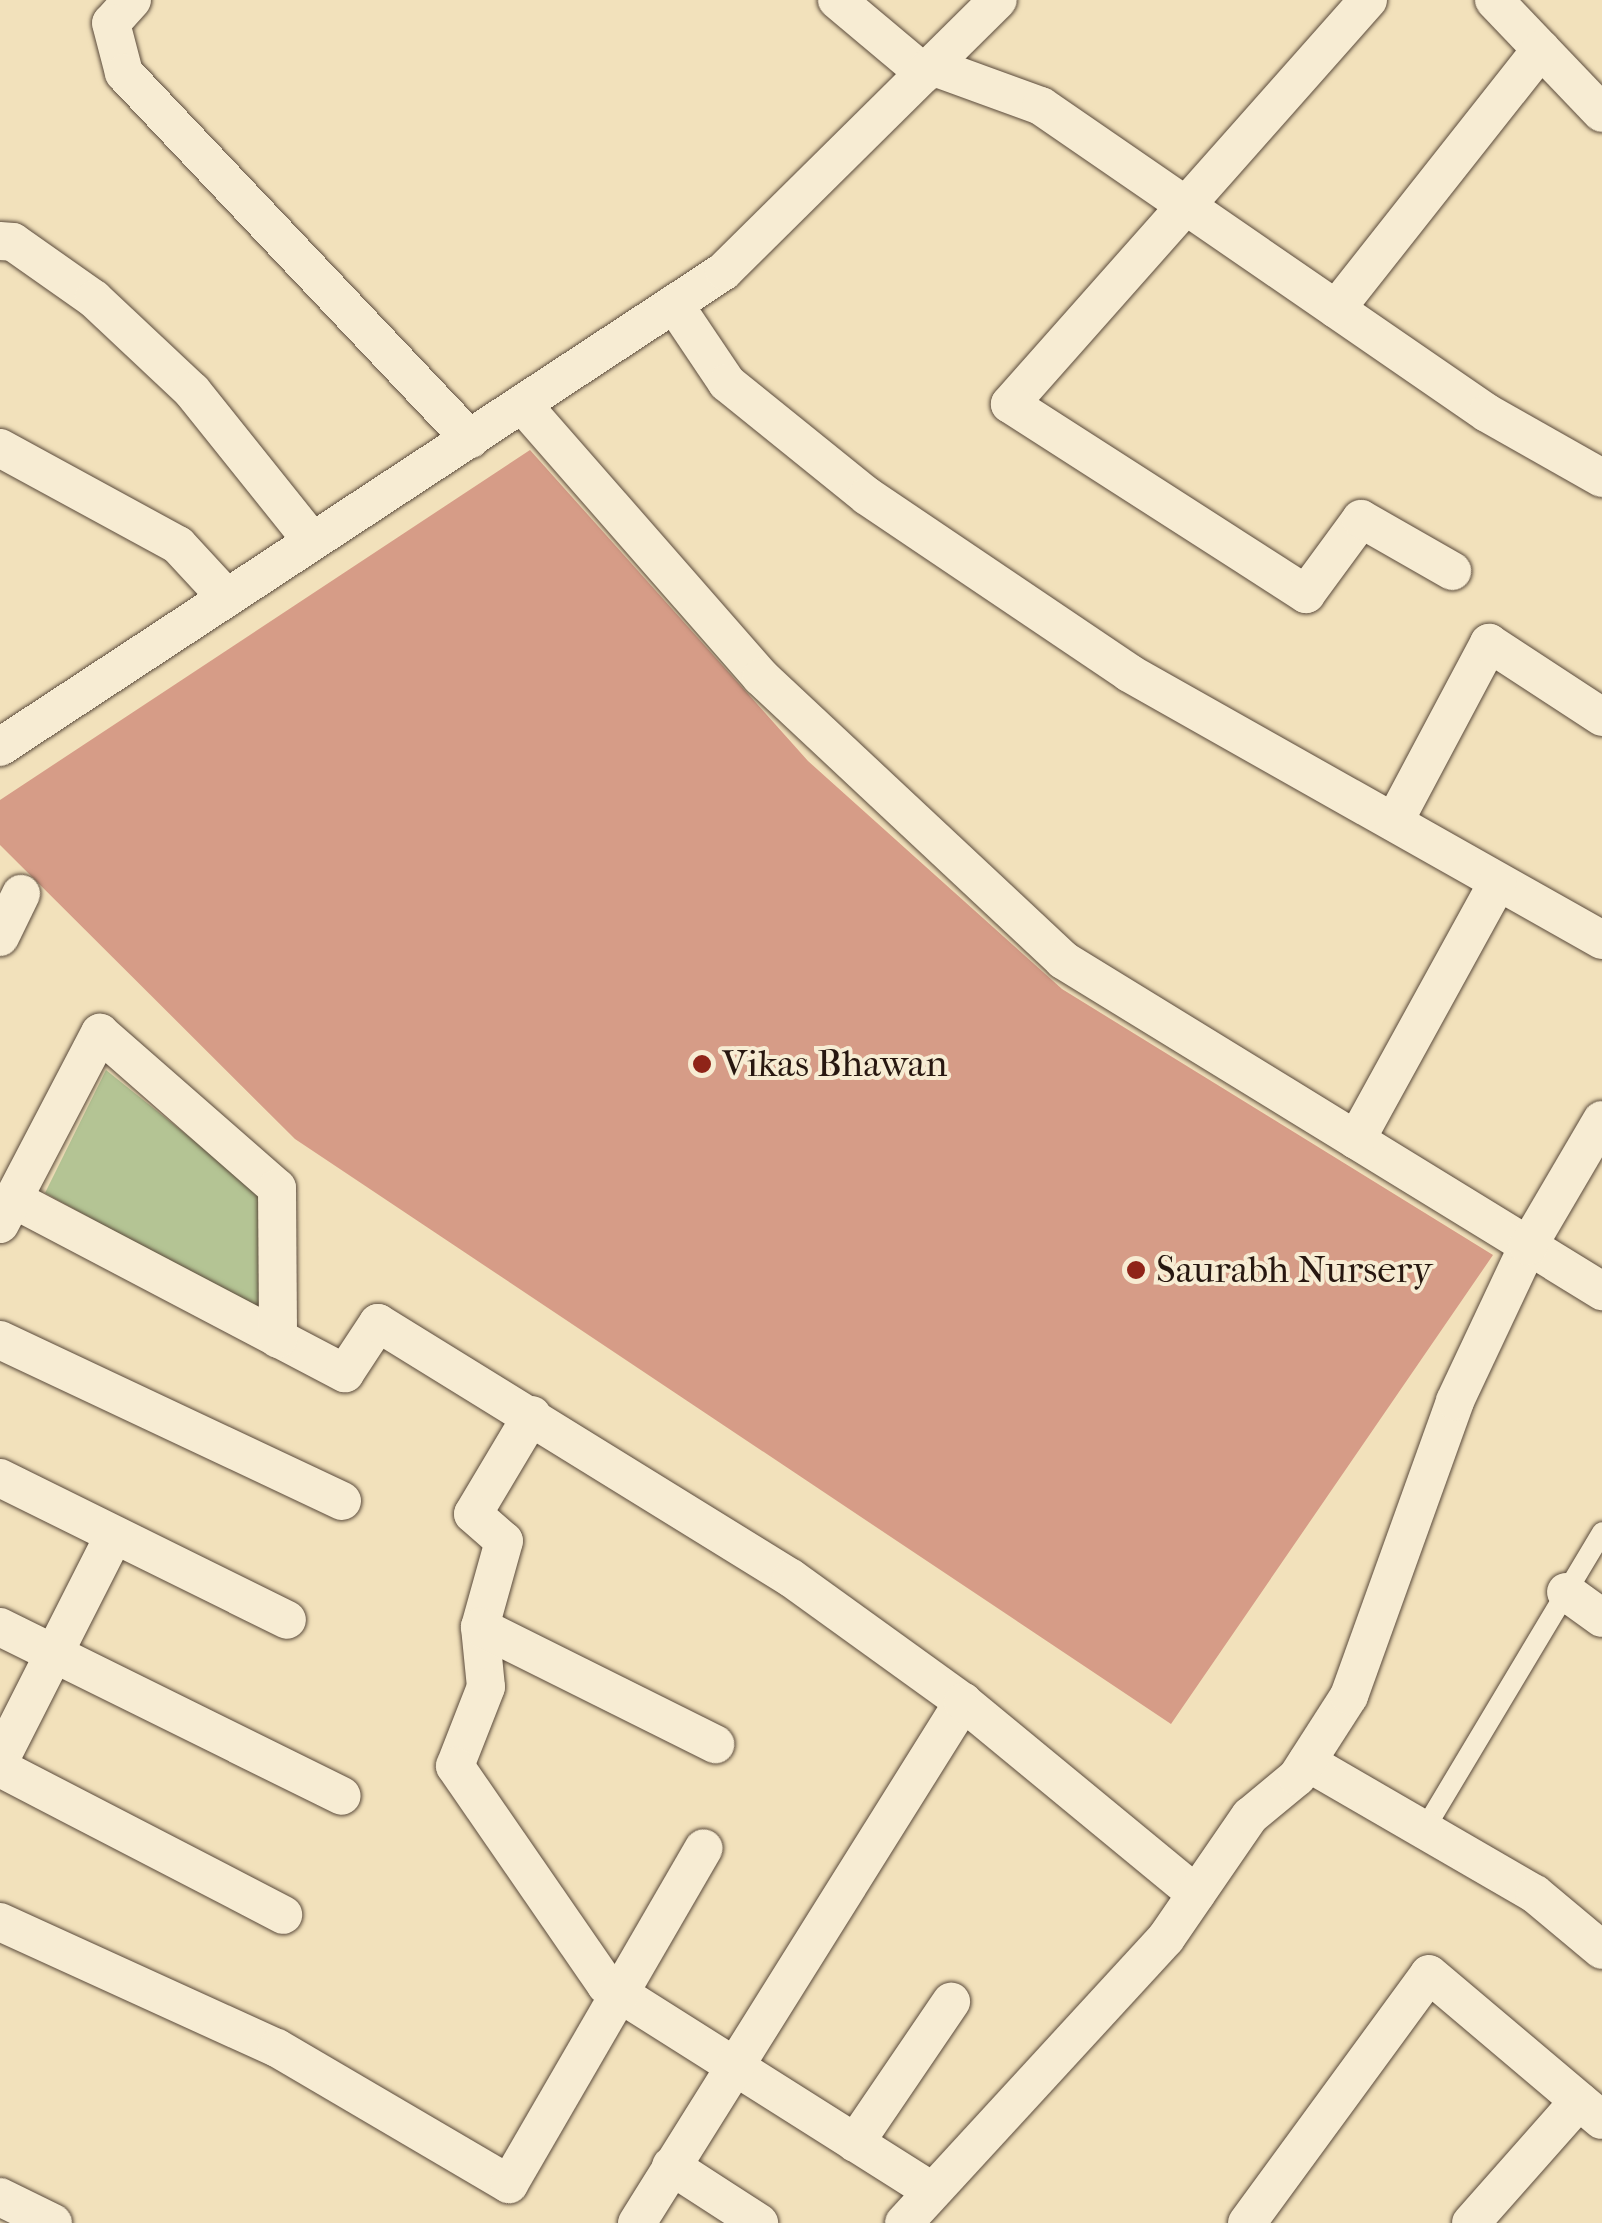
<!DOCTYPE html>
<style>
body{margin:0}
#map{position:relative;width:1602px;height:2223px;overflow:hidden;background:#f2e1bb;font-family:"IM FELL French Canon",serif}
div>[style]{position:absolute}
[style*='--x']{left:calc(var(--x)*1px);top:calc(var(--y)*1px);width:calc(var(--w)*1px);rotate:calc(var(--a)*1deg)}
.green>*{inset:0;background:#b4c494}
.building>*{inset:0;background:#d69c87}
.roads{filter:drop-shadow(0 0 2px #5a4a3b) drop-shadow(0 0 2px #5a4a3b)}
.lane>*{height:20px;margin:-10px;padding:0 10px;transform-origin:10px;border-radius:10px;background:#f7ecd3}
.street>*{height:38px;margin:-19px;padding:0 19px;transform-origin:19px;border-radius:19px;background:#f7ecd3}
.dots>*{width:28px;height:28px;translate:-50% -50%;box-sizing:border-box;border:5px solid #f7ecd3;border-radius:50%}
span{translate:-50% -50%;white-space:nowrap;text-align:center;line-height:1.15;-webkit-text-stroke:8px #f7ecd3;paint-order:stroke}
.poi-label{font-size:38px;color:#271710}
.left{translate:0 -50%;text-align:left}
</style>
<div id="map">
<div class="green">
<div style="clip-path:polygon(106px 1070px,259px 1193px,261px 1312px,45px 1193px)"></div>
</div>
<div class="building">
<div style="clip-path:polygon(530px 450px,808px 761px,1062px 989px,1493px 1255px,1171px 1724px,295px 1139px,0 845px,0 800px)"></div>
</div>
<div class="roads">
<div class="lane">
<div style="--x:1424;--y:1830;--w:347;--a:-59.1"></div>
</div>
<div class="street">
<div style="--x:132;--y:0;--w:31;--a:132"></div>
<div style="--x:111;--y:23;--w:52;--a:75.4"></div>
<div style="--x:124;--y:73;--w:504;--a:46.61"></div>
<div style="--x:837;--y:0;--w:114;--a:40"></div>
<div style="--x:1368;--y:0;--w:540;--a:131.55"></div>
<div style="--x:1010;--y:404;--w:352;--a:32.7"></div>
<div style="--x:1306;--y:594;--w:93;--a:-53.7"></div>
<div style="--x:1361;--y:519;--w:105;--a:29.7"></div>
<div style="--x:1494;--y:0;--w:156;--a:46.3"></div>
<div style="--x:931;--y:66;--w:117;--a:20"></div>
<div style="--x:1041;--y:106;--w:541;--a:34.54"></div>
<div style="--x:1487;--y:413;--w:132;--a:29.5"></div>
<div style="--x:0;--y:241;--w:13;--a:4"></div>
<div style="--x:13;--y:242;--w:99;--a:35.1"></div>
<div style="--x:94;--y:299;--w:134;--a:43.2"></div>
<div style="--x:192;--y:391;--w:192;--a:51.3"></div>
<div style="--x:674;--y:304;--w:95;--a:56.1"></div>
<div style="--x:727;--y:383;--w:180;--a:38.9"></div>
<div style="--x:867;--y:496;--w:316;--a:34"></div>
<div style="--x:1129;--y:673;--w:543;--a:29.44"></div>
<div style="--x:1336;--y:309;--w:331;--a:-51.7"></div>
<div style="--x:522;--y:404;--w:363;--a:48.8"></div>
<div style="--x:761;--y:677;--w:414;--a:43.1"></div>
<div style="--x:1063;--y:960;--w:633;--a:31.55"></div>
<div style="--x:0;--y:448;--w:203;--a:28.6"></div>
<div style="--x:178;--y:545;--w:72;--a:47.2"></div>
<div style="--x:0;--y:747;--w:866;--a:-33.32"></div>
<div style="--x:724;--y:271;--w:385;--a:-44.7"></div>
<div style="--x:1394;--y:822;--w:203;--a:-62"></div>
<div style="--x:1489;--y:643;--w:135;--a:33.2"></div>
<div style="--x:0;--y:937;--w:48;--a:-64"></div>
<div style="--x:1356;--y:1140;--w:294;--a:-61.2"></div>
<div style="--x:13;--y:1199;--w:375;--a:27.7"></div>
<div style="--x:345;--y:1373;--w:60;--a:-56.6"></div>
<div style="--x:378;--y:1323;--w:485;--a:31.7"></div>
<div style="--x:791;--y:1578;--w:212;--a:35.8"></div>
<div style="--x:0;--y:1224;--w:216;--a:-62.4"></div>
<div style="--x:100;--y:1033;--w:235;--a:41.2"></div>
<div style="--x:277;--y:1188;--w:151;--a:89.6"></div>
<div style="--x:0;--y:1340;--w:378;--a:25.2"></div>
<div style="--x:532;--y:1415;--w:115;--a:120.8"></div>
<div style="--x:473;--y:1514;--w:41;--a:41.1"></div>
<div style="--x:504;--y:1541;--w:89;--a:105.6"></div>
<div style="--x:480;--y:1627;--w:60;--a:84.3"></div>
<div style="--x:486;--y:1687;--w:85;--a:111.4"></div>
<div style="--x:455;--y:1766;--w:266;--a:55.4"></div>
<div style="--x:606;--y:1985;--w:386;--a:32.3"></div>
<div style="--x:0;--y:1478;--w:320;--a:26.3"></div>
<div style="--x:1566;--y:1592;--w:44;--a:35.8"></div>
<div style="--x:0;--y:1627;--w:381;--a:26.3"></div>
<div style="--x:480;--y:1627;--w:263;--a:26.5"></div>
<div style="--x:0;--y:1760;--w:252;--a:-63.1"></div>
<div style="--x:1307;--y:1762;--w:263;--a:30.1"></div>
<div style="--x:1535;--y:1894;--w:87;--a:39.9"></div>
<div style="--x:0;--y:1768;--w:319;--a:27.4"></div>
<div style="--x:0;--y:1922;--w:304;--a:24.5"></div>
<div style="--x:277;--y:2048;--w:269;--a:30.4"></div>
<div style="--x:509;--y:2184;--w:388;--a:-59.9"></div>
<div style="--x:855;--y:2143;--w:171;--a:-55.8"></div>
<div style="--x:671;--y:2166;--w:105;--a:32.9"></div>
<div style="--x:0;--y:2197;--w:59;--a:26.1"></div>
<div style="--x:637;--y:2223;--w:615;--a:-57.96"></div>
<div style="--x:963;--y:1702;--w:302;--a:39.5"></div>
<div style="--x:904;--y:2223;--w:387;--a:-47.4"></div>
<div style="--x:1166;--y:1938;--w:148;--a:-55.5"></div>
<div style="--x:1250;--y:1816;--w:61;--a:-39.7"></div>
<div style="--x:1297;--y:1777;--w:96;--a:-57.3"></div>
<div style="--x:1349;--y:1696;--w:313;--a:-70.2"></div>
<div style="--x:1455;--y:1401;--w:171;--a:-64.8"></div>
<div style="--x:1528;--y:1246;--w:146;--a:-59.6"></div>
<div style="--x:1247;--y:2223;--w:308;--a:-53.8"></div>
<div style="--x:1429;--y:1974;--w:226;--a:40.2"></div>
<div style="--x:1471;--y:2223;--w:163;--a:-48.5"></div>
</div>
</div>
<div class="dots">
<div style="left:702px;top:1064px;background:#8f2418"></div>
<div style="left:1136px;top:1270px;background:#8f2418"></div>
</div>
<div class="poi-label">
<span class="left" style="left:722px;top:1064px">Vikas Bhawan</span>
<span class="left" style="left:1156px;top:1270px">Saurabh Nursery</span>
</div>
</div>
